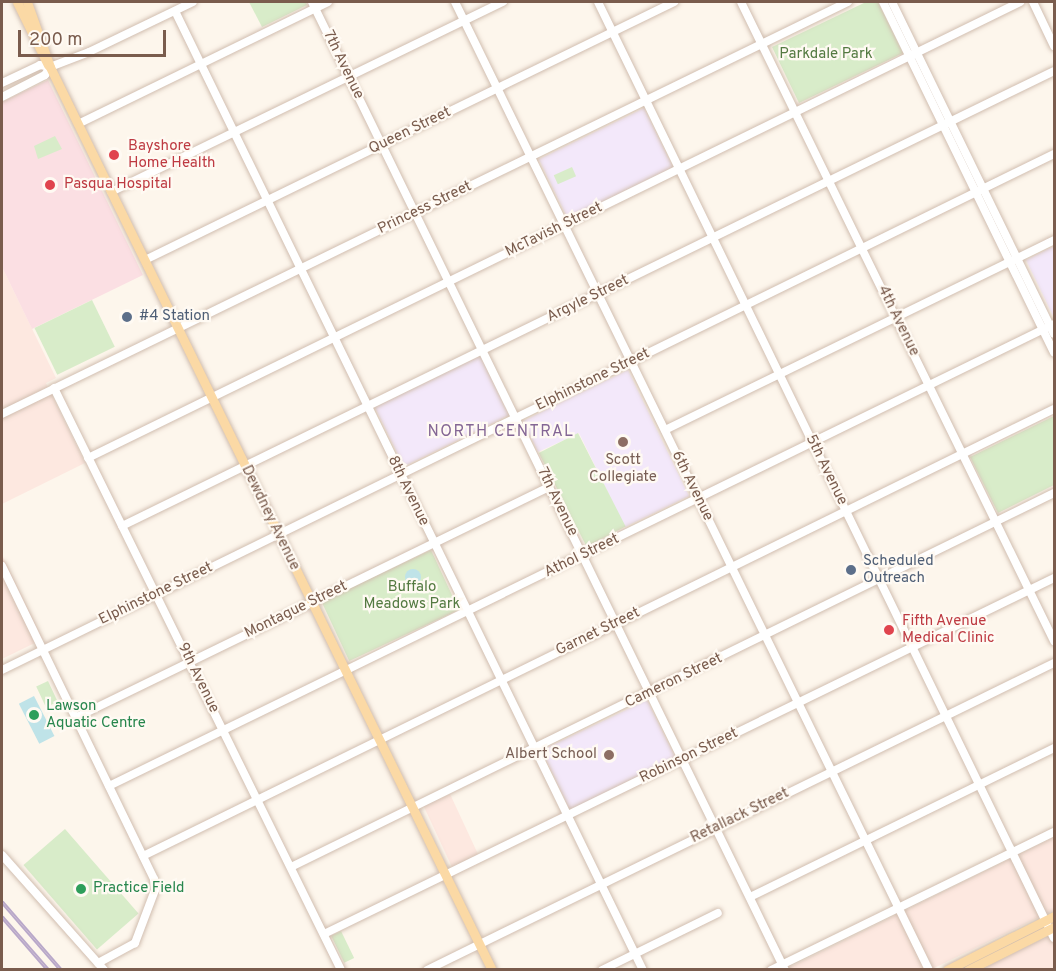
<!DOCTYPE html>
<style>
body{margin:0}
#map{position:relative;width:1056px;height:971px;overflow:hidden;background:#fdf6ec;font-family:Overpass,sans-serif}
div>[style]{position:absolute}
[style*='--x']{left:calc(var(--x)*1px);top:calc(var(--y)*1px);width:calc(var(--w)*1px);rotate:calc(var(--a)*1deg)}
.commercial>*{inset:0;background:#fde8e0;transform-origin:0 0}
.education>*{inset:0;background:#f3e8fa;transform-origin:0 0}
.medical>*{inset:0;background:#fbdfe3}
.green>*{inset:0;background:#d8ecc9;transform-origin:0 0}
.water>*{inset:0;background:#bfe3e8;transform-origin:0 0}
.round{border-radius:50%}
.roads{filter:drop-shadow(0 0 2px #d1beb0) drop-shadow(0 0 2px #d1beb0)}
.minor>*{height:8px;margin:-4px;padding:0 4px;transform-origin:4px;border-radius:4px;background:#fff}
.major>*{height:9px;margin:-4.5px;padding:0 4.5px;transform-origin:4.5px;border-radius:4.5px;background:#fbd9a5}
.rail>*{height:4px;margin-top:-2px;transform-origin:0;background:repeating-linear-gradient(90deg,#fffaf3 0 4.5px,#b9a8c9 0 9px);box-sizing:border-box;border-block:2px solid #b9a8c9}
.dots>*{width:16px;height:16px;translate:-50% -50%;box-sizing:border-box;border:3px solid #fffaf3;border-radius:50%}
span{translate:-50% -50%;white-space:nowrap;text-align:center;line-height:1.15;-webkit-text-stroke:4.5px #fffaf3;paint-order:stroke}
.park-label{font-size:15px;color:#537a41}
.street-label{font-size:15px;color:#7a5c4d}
.health-label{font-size:15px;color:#be3a42}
.left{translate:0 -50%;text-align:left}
.service-label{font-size:15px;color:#4e5e75}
.education-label{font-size:15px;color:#785e54}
.right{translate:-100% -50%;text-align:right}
.leisure-label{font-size:15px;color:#27864d}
.neighbourhood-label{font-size:16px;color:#846695;letter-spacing:1.5px}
.frame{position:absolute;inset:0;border:3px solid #7a5c4d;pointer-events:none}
.scale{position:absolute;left:18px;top:30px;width:148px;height:27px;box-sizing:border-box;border:3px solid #7a5c4d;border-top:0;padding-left:8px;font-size:18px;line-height:21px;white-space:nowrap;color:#7a5c4d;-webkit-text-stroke:4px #fffaf3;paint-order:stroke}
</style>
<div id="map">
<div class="commercial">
<div style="clip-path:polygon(2px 267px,56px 378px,46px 383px,85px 463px,2px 504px)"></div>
<div style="clip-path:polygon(2px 555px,43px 639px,2px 659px)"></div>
<div style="left:450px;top:794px;width:68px;height:29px;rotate:65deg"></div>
<div style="clip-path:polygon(1054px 837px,1054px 910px,932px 969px,784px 970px)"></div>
<div style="clip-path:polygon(1054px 931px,1054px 969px,976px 969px)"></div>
</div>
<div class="education">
<div style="left:644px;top:108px;width:66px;height:117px;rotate:64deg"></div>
<div style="clip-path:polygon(1054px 246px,1054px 318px,1026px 260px)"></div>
<div style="left:480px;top:356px;width:66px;height:117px;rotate:64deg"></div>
<div style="clip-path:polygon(628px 370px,689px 496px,625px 527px,579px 433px,538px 452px,523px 421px)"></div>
<div style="clip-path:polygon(647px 700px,675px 757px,574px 809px,569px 808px,543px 753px,544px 749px)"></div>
</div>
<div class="medical">
<div style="clip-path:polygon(48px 80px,143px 275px,32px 329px,2px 267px,2px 102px)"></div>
</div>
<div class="green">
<div style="clip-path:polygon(249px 2px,306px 2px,307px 5px,262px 27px)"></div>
<div style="clip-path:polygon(866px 2px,878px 2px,903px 53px,799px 103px,772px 47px)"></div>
<div style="clip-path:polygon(55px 136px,62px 149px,38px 159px,34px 146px)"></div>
<div style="left:572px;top:167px;width:10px;height:20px;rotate:66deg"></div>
<div style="left:92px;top:300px;width:52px;height:64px;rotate:64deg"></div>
<div style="clip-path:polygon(1054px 416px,1054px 485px,998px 513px,970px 457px)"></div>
<div style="left:578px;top:433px;width:105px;height:44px;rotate:63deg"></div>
<div style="left:431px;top:550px;width:66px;height:121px;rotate:65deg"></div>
<div style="left:48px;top:681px;width:23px;height:13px;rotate:65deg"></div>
<div style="left:65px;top:829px;width:112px;height:55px;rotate:49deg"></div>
<div style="left:341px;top:931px;width:30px;height:11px;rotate:64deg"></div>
</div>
<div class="water">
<div class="round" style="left:405px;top:569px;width:16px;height:16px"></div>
<div style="left:34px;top:696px;width:45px;height:17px;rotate:63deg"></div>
</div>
<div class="roads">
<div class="minor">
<div style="--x:312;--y:2;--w:1077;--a:63.96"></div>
<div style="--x:455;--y:2;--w:1078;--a:63.91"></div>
<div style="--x:598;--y:2;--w:1041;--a:64.03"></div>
<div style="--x:741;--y:2;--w:712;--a:63.9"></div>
<div style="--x:883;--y:2;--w:390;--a:64"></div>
<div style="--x:892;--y:2;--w:369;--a:64"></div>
<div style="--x:1033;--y:2;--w:49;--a:64.5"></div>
<div style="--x:175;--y:11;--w:1067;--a:63.99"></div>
<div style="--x:2;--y:83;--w:42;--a:-25.3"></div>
<div style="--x:40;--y:65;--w:10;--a:11"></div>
<div style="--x:50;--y:67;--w:42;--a:-21"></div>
<div style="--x:89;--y:52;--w:115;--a:-25.7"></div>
<div style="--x:2;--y:97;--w:48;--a:-27.1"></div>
<div style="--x:45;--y:75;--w:9;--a:-58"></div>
<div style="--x:78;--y:124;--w:278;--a:-26"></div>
<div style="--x:111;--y:192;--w:436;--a:-25.9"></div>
<div style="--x:145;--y:260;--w:589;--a:-26"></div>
<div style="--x:54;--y:388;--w:649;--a:63.75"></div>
<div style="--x:2;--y:414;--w:941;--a:-25.97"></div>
<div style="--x:665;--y:430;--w:433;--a:-26"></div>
<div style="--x:88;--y:458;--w:1038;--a:-26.07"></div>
<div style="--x:122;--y:526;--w:1037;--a:-26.02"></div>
<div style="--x:2;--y:566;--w:348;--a:64.1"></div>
<div style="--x:154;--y:879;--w:11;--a:85"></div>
<div style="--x:155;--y:890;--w:57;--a:110.7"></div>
<div style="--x:135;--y:943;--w:42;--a:151.6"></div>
<div style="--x:2;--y:670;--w:1172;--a:-26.13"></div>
<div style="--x:75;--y:718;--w:527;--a:-25.98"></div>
<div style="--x:109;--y:786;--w:1052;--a:-26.05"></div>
<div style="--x:2;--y:855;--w:154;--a:48.4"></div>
<div style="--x:143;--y:856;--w:1015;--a:-26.14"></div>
<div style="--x:291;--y:867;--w:850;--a:-26.11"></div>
<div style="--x:750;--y:897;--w:339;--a:-26.1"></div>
<div style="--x:324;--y:934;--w:812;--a:-26"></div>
<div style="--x:427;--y:970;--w:698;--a:-26.09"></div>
<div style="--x:602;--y:970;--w:129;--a:-26.2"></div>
<div style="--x:771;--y:970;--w:315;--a:-26"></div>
</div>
<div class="major">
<div style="--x:17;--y:2;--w:70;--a:63.8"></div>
<div style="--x:27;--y:2;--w:69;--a:70.5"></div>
<div style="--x:50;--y:67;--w:1005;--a:63.92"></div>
<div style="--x:947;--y:970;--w:120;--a:-26.8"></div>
<div style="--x:968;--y:970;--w:96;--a:-26.6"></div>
</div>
</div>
<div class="rail">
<div style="--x:2;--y:902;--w:90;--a:49.1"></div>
<div style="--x:2;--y:917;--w:70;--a:49"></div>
</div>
<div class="dots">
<div style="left:114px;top:155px;background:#e0444e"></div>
<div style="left:50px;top:185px;background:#e0444e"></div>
<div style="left:127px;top:317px;background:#5c6f8a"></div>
<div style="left:623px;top:442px;background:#8d6e63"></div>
<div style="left:851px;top:570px;background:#5c6f8a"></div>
<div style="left:889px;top:630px;background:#e0444e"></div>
<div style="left:34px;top:715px;background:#2e9e5b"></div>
<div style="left:609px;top:755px;background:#8d6e63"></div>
<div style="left:81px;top:889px;background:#2e9e5b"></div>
</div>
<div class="park-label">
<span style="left:826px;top:55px">Parkdale Park</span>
<span style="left:412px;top:596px">Buffalo<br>Meadows Park</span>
</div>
<div class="street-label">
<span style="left:343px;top:65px;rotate:64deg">7th Avenue</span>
<span style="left:410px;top:131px;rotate:-26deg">Queen Street</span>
<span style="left:425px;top:208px;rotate:-26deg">Princess Street</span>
<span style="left:554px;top:230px;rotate:-26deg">McTavish Street</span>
<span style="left:588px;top:299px;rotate:-26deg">Argyle Street</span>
<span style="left:898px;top:321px;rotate:64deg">4th Avenue</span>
<span style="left:593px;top:380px;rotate:-26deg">Elphinstone Street</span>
<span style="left:826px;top:470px;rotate:64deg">5th Avenue</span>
<span style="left:692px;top:486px;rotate:64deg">6th Avenue</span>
<span style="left:408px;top:491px;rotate:64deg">8th Avenue</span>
<span style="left:557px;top:502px;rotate:64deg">7th Avenue</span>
<span style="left:270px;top:518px;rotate:64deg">Dewdney Avenue</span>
<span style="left:582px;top:556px;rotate:-26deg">Athol Street</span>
<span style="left:156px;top:594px;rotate:-26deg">Elphinstone Street</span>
<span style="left:296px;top:610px;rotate:-26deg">Montague Street</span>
<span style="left:598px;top:632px;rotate:-26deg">Garnet Street</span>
<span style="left:198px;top:678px;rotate:64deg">9th Avenue</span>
<span style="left:674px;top:681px;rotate:-26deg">Cameron Street</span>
<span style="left:689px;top:756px;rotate:-26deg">Robinson Street</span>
<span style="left:740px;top:816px;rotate:-26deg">Retallack Street</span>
</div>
<div class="health-label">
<span class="left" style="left:128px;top:155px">Bayshore<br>Home Health</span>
<span class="left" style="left:64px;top:185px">Pasqua Hospital</span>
<span class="left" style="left:902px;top:630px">Fifth Avenue<br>Medical Clinic</span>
</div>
<div class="service-label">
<span class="left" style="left:139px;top:317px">#4 Station</span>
<span class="left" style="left:863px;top:570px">Scheduled<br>Outreach</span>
</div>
<div class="education-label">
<span style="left:623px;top:469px">Scott<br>Collegiate</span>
<span class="right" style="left:597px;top:755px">Albert School</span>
</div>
<div class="leisure-label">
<span class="left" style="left:46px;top:715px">Lawson<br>Aquatic Centre</span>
<span class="left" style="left:93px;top:889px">Practice Field</span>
</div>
<div class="neighbourhood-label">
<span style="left:501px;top:432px">NORTH CENTRAL</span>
</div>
<div class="frame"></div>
<div class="scale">200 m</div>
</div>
